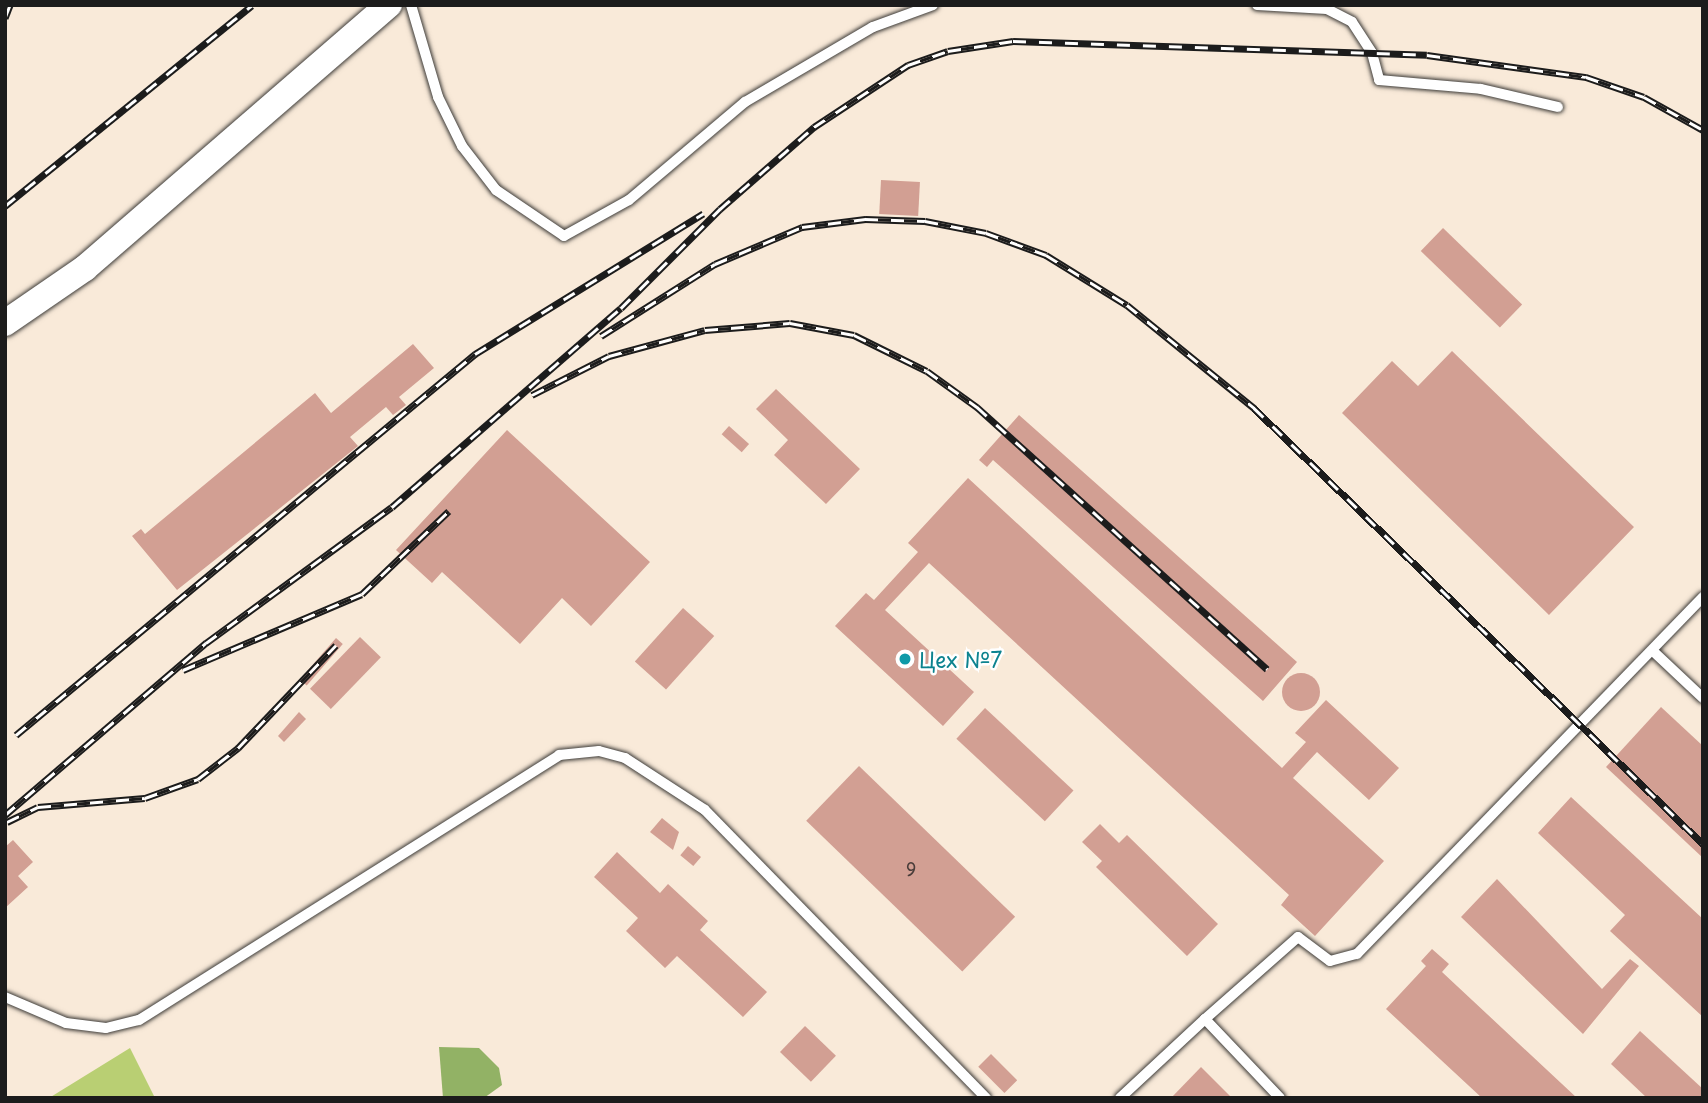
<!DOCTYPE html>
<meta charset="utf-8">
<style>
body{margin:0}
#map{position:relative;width:1708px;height:1103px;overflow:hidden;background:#f9ead9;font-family:"Playpen Sans",sans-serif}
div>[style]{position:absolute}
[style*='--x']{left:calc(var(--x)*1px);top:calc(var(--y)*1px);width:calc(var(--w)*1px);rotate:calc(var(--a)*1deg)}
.green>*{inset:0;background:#b9cf73}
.forest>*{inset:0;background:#92b265}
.building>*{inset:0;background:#d29f93;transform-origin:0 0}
.round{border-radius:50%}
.roads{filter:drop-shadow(0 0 2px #3d3b38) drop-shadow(0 0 2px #3d3b38)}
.service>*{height:10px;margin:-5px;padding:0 5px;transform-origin:5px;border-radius:5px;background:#fff}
.secondary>*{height:26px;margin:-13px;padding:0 13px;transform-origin:13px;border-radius:13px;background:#fff}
.rail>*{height:7px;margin-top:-3.5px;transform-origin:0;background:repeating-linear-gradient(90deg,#fff 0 13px,#1c1c1c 0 26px);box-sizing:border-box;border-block:2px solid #1c1c1c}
.dots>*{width:19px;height:19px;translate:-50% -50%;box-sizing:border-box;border:4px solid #fff;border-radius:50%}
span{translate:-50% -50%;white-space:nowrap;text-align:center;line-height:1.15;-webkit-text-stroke:5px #fff;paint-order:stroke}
.number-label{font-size:18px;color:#4a3d3a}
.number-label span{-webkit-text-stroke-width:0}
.culture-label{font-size:21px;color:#0d838f}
.left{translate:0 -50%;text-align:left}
.frame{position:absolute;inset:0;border:7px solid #1c1c1c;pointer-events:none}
</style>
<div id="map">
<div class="green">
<div style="clip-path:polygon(130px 1048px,155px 1098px,49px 1098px)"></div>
</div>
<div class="forest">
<div style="clip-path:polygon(439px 1047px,479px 1048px,499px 1068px,502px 1085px,484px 1098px,443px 1098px)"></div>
</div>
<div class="building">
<div style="left:881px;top:180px;width:39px;height:34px;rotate:3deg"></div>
<div style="left:1443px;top:228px;width:110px;height:32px;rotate:44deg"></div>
<div style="clip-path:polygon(413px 344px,434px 368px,399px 397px,406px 405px,393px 415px,386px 407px,350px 437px,358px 446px,177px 590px,132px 536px,141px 529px,145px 534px,315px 393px,331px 413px)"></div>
<div style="clip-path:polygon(1452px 351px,1634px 527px,1549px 615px,1342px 413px,1392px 361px,1418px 386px)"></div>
<div style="clip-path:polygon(776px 389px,860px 469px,826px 504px,774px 455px,788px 440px,756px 409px)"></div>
<div style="clip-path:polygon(1019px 415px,1297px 662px,1263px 701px,993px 460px,987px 467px,979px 460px)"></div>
<div style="left:729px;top:426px;width:27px;height:11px;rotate:42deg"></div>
<div style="clip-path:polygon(507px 430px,650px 562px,591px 626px,562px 598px,520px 644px,442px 572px,432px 583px,396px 550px)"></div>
<div style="clip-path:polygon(968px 478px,1282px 768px,1306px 742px,1295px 733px,1326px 700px,1399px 768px,1369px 800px,1317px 752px,1293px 778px,1384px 861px,1315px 936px,1281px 905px,1289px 895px,929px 563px,885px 610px,974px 692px,943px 726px,835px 626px,866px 593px,874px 600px,918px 552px,908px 543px)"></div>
<div style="left:683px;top:608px;width:42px;height:72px;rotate:42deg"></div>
<div style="left:360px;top:637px;width:29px;height:72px;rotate:44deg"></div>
<div style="left:336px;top:638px;width:9px;height:55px;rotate:41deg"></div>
<div class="round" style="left:1282px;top:673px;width:38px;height:38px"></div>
<div style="clip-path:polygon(1661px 707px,1703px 746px,1703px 858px,1606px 767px)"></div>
<div style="left:985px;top:708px;width:121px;height:42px;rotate:43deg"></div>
<div style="clip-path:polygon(299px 712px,306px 719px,284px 742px,278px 736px)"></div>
<div style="left:859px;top:766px;width:217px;height:76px;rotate:44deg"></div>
<div style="clip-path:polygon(1571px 797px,1703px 919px,1703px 1017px,1610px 931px,1625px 915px,1538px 833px)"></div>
<div style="clip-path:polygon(662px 818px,679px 832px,673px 850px,650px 832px)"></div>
<div style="clip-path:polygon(1100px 824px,1119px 843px,1127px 835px,1218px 924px,1187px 956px,1096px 867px,1102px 861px,1082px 842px)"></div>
<div style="clip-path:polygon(13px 840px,33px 862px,18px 876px,28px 887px,5px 908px,5px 847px)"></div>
<div style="left:688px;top:846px;width:17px;height:12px;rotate:40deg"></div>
<div style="clip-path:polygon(617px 852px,660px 893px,668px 884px,708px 921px,700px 930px,767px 992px,743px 1017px,677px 956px,665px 968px,626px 931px,638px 918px,594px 877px)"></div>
<div style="clip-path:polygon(1497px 879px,1602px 989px,1630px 959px,1639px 966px,1583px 1034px,1461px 917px)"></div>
<div style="clip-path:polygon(1432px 949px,1449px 964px,1442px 972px,1577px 1098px,1482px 1098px,1386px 1009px,1426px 966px,1421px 961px)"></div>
<div style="left:805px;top:1026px;width:43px;height:36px;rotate:44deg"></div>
<div style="clip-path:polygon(1640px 1031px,1703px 1089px,1703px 1098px,1647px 1098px,1611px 1064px)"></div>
<div style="left:991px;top:1054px;width:37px;height:18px;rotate:45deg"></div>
<div style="clip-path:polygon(1201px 1067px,1232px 1098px,1171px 1098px)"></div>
</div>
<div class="roads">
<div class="service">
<div style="--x:411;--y:5;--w:96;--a:73.6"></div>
<div style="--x:438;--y:97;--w:55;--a:63.9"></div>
<div style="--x:462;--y:146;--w:56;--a:52.3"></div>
<div style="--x:496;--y:190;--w:82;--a:34.1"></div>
<div style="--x:564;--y:236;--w:74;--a:-29"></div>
<div style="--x:629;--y:200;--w:152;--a:-40.2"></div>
<div style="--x:745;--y:102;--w:148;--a:-30.4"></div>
<div style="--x:873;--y:27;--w:64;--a:-20.1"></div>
<div style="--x:1257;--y:5;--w:70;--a:3.3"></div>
<div style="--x:1327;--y:9;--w:28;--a:27"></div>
<div style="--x:1352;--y:22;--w:37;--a:57"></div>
<div style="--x:1372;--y:53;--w:28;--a:75"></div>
<div style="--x:1379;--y:80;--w:102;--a:5"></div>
<div style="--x:1481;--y:89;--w:79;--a:13.2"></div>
<div style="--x:1654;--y:652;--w:67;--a:43.2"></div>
<div style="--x:5;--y:997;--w:66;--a:23.1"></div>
<div style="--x:66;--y:1023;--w:40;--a:7.1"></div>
<div style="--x:106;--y:1028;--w:34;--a:-14"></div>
<div style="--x:139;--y:1020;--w:497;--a:-32.2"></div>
<div style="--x:559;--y:755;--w:40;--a:-5.7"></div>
<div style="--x:599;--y:751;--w:27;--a:15"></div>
<div style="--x:625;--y:758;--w:95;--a:33"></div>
<div style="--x:705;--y:810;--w:402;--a:45.7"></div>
<div style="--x:1205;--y:1019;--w:124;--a:-41.4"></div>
<div style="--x:1298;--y:937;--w:40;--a:37"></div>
<div style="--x:1330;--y:961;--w:28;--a:-15"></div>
<div style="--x:1357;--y:954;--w:497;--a:-45.9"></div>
<div style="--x:1120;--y:1098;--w:116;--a:-42.9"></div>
<div style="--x:1205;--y:1019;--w:109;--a:46.5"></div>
</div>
<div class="secondary">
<div style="--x:5;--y:323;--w:97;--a:-34.5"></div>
<div style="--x:85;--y:268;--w:402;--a:-40.9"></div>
</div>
</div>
<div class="rail">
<div style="--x:5;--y:18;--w:14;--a:-69"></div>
<div style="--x:5;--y:206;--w:318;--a:-39.1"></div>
<div style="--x:601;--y:336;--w:135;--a:-32.3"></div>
<div style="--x:715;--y:264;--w:95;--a:-23"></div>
<div style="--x:802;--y:227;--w:64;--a:-7.2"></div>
<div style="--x:865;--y:219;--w:60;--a:1.9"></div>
<div style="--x:925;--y:221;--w:62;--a:11.1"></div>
<div style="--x:986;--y:233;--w:64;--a:20.1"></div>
<div style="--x:1046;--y:255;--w:95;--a:31.7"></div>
<div style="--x:1127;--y:305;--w:164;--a:39"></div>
<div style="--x:1254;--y:408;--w:626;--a:44.16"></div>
<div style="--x:532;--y:395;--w:86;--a:-26.9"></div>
<div style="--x:609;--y:356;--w:99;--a:-15.2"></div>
<div style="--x:705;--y:330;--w:85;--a:-4.7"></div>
<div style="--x:790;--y:323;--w:65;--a:10.6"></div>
<div style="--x:854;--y:335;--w:81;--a:26.3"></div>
<div style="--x:927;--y:371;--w:62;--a:35.8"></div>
<div style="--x:977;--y:407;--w:391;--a:42.1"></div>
<div style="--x:183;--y:670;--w:194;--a:-23"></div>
<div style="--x:362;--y:594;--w:120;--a:-43.7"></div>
<div style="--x:16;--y:735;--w:597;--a:-39.69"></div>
<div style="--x:475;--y:354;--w:268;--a:-31.6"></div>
<div style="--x:5;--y:815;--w:265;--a:-40.6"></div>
<div style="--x:206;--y:643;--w:230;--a:-36.2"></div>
<div style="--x:392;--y:507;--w:303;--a:-41"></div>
<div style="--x:621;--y:308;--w:140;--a:-45"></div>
<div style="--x:720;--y:209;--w:125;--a:-41.1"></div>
<div style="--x:814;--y:127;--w:113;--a:-33.4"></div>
<div style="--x:908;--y:65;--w:42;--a:-19.3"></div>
<div style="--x:948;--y:51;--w:66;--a:-8.7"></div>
<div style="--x:1013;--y:41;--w:414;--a:1.9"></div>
<div style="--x:1427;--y:55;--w:161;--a:7.9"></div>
<div style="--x:1586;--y:77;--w:61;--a:19"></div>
<div style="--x:1644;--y:97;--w:68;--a:29.2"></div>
<div style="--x:7;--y:822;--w:34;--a:-26"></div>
<div style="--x:38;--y:807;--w:107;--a:-4.8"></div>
<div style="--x:145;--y:798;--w:56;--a:-19.7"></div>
<div style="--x:198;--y:779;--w:51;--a:-37.8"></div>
<div style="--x:238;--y:748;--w:142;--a:-46.4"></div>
</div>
<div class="dots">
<div style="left:905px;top:659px;background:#0f9aa8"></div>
</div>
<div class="number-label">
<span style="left:911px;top:869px">9</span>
</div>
<div class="culture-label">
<span class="left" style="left:919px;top:659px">Цех №7</span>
</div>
<div class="frame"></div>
</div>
